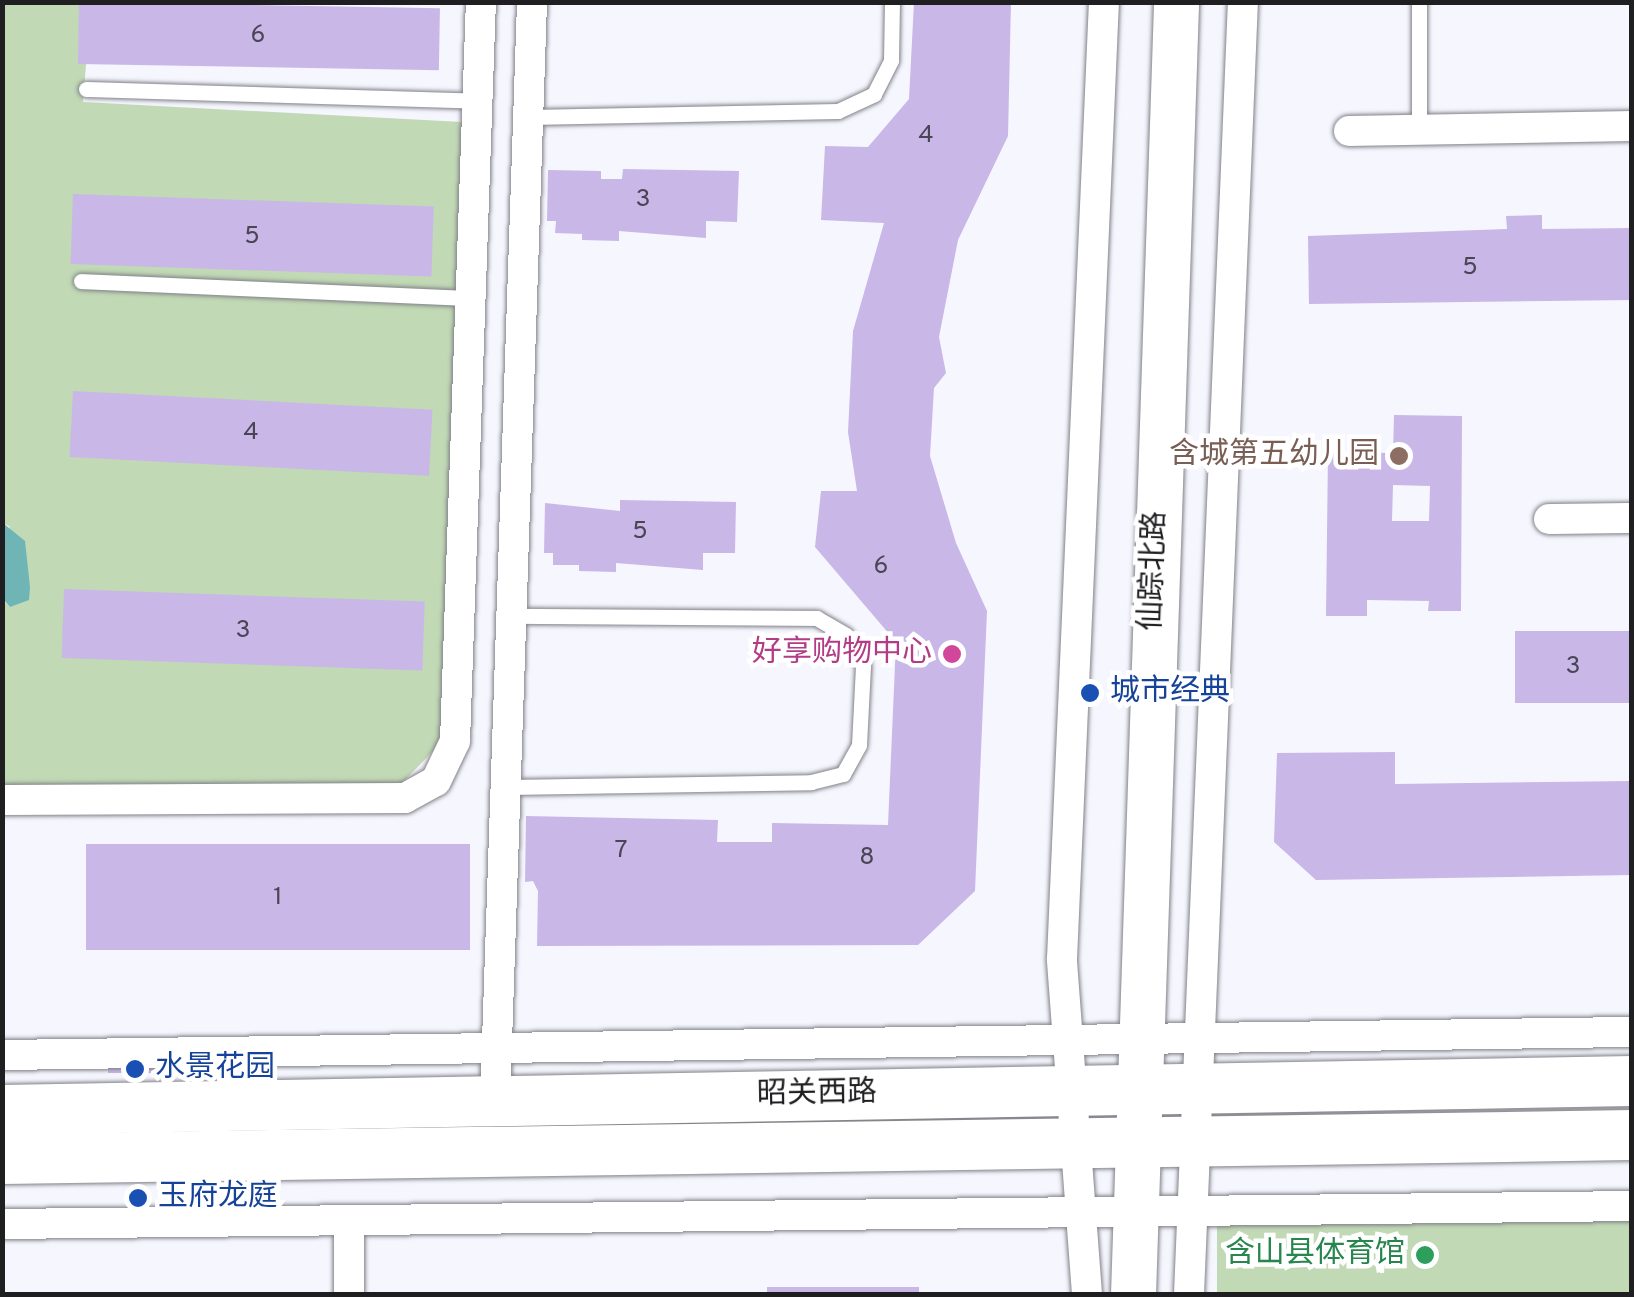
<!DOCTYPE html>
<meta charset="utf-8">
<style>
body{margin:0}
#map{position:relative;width:1634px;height:1297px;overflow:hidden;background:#f6f6ff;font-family:Overpass,"Noto Sans SC",sans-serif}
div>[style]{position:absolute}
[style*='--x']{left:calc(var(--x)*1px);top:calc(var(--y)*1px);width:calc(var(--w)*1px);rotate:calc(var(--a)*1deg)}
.green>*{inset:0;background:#c1d9b5;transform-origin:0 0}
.water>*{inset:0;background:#70b5b6}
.building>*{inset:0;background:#c9b7e8;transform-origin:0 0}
.roads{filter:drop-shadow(0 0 2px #818188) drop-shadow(0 0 2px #818188)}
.lane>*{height:15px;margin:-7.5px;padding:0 7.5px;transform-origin:7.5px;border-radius:7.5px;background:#fff}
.street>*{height:30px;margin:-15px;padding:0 15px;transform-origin:15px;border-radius:15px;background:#fff}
.secondary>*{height:45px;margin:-22.5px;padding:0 22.5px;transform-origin:22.5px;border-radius:22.5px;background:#fff}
.primary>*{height:50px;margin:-25px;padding:0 25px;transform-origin:25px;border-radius:25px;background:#fff}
.dots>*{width:28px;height:28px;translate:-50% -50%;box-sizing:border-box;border:5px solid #fff;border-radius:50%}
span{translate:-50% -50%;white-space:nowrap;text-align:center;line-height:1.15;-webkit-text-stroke:9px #fff;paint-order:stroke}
.number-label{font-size:25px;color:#4a4554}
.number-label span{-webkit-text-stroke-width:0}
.education-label{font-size:30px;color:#785e54}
.right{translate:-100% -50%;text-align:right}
.street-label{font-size:30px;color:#1f1f22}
.hotel-label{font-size:30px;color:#b23c85}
.transit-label{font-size:30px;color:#164399}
.left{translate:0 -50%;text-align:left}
.leisure-label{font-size:30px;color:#27864d}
.frame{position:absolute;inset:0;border:5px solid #1f1f22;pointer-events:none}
</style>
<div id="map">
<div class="green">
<div style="clip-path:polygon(3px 3px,91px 3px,83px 102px,462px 122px,441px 743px,401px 784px,3px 785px,2px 599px,10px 607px,30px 587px,9px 526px,2px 523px)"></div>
<div style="left:1631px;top:1212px;width:82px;height:414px;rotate:90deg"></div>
</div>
<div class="water">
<div style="clip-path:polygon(3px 523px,25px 541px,30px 587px,29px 600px,10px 607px,3px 599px)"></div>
</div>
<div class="building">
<div style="left:79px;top:2px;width:361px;height:62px;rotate:1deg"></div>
<div style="clip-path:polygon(914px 2px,1011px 2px,1008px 136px,958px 240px,939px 337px,946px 373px,934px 388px,930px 456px,956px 543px,987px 611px,975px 891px,918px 945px,537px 946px,538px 891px,533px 881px,525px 882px,526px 816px,718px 820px,717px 842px,772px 842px,772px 823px,888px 825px,896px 642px,815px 547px,821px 491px,857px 491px,848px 432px,853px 331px,884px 223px,821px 220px,825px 146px,868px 147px,909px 99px)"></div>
<div style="clip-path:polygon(623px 169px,739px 171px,737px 222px,706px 221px,706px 238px,619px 231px,619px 241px,582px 240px,582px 234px,555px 233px,556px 221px,547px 221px,548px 170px,601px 171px,601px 179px,622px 179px)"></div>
<div style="left:73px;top:194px;width:361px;height:70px;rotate:2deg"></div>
<div style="clip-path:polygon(1542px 215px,1542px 229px,1632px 228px,1632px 300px,1309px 304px,1308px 236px,1507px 229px,1506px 216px)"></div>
<div style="left:73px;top:391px;width:360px;height:66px;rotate:3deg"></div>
<div style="clip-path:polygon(evenodd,1394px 415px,1462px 416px,1461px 611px,1428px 611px,1429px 601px,1367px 600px,1367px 616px,1326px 616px,1328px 452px,1393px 453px,1394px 415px,1393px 485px,1430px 486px,1429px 521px,1392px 521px,1393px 485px)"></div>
<div style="clip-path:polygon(620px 500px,736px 502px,735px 553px,703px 553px,703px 570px,616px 563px,616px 572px,579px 571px,579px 565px,553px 565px,553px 553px,544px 553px,545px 503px,620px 511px)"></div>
<div style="left:64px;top:589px;width:361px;height:69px;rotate:2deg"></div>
<div style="left:1632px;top:631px;width:72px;height:117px;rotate:90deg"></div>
<div style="clip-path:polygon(1395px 752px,1395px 784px,1632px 781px,1632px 875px,1316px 880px,1274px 842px,1277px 753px)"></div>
<div style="left:86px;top:844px;width:384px;height:106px"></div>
<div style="left:108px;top:1064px;width:57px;height:9px"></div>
<div style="left:767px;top:1287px;width:152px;height:7px"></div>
</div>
<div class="roads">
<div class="lane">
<div style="--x:86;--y:89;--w:394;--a:1.7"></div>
<div style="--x:529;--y:117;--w:309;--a:-1.1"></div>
<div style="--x:838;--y:111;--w:40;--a:-25"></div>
<div style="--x:874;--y:94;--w:38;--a:-63"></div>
<div style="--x:891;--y:60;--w:58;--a:-89"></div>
<div style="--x:1419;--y:129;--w:127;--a:-90"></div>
<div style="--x:81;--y:281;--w:391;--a:2.5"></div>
<div style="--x:508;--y:787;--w:303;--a:-0.9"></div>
<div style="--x:811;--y:782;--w:33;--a:-14"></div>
<div style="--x:843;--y:774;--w:33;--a:-61"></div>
<div style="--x:859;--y:745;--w:80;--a:-87.1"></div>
<div style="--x:863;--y:665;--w:34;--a:-120"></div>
<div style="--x:846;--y:635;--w:34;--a:-150"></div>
<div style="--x:817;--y:618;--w:304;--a:-179.6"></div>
</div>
<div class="street">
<div style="--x:1349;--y:131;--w:283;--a:-1"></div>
<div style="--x:1549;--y:519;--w:83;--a:-0.7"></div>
<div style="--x:2;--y:800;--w:403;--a:-0.3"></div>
<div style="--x:405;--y:798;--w:35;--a:-29"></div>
<div style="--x:436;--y:781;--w:44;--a:-64.6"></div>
<div style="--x:455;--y:741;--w:739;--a:-87.99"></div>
<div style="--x:2;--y:1055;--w:1630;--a:-0.81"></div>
<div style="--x:495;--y:1101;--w:1100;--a:-88.07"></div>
<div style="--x:2;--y:1224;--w:1630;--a:-0.63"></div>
<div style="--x:349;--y:1294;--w:74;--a:-90"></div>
<div style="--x:1087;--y:1294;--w:336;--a:-94.3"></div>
<div style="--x:1062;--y:959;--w:958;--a:-87.49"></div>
<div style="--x:1189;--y:1294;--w:1293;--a:-87.61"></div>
</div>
<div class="secondary">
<div style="--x:1133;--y:1294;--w:1293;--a:-88.09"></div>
</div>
<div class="primary">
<div style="--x:2;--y:1110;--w:1630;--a:-1.02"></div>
<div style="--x:2;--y:1159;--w:1630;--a:-0.84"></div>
</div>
</div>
<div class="dots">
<div style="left:1399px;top:456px;background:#8d6e63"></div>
<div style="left:952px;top:654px;background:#d1479c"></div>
<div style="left:1090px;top:693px;background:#1a4fb4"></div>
<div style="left:135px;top:1069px;background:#1a4fb4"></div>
<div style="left:138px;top:1198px;background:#1a4fb4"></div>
<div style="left:1425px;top:1255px;background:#2e9e5b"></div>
</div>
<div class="number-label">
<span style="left:258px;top:36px">6</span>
<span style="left:926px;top:136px">4</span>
<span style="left:643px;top:200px">3</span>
<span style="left:252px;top:237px">5</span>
<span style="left:1470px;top:268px">5</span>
<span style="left:251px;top:433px">4</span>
<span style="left:640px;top:532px">5</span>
<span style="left:881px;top:567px">6</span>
<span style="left:243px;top:631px">3</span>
<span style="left:1573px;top:667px">3</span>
<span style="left:621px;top:851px">7</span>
<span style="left:867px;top:858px">8</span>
<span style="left:278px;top:898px">1</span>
</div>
<div class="education-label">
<span class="right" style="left:1379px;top:456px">含城第五幼儿园</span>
</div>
<div class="street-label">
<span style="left:1155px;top:571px;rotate:-88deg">仙踪北路</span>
<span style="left:817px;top:1095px;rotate:-1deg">昭关西路</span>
</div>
<div class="hotel-label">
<span class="right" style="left:932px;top:654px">好享购物中心</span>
</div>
<div class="transit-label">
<span class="left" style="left:1110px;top:693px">城市经典</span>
<span class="left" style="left:155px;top:1069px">水景花园</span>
<span class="left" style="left:158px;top:1198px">玉府龙庭</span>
</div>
<div class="leisure-label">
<span class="right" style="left:1405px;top:1255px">含山县体育馆</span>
</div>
<div class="frame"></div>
</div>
